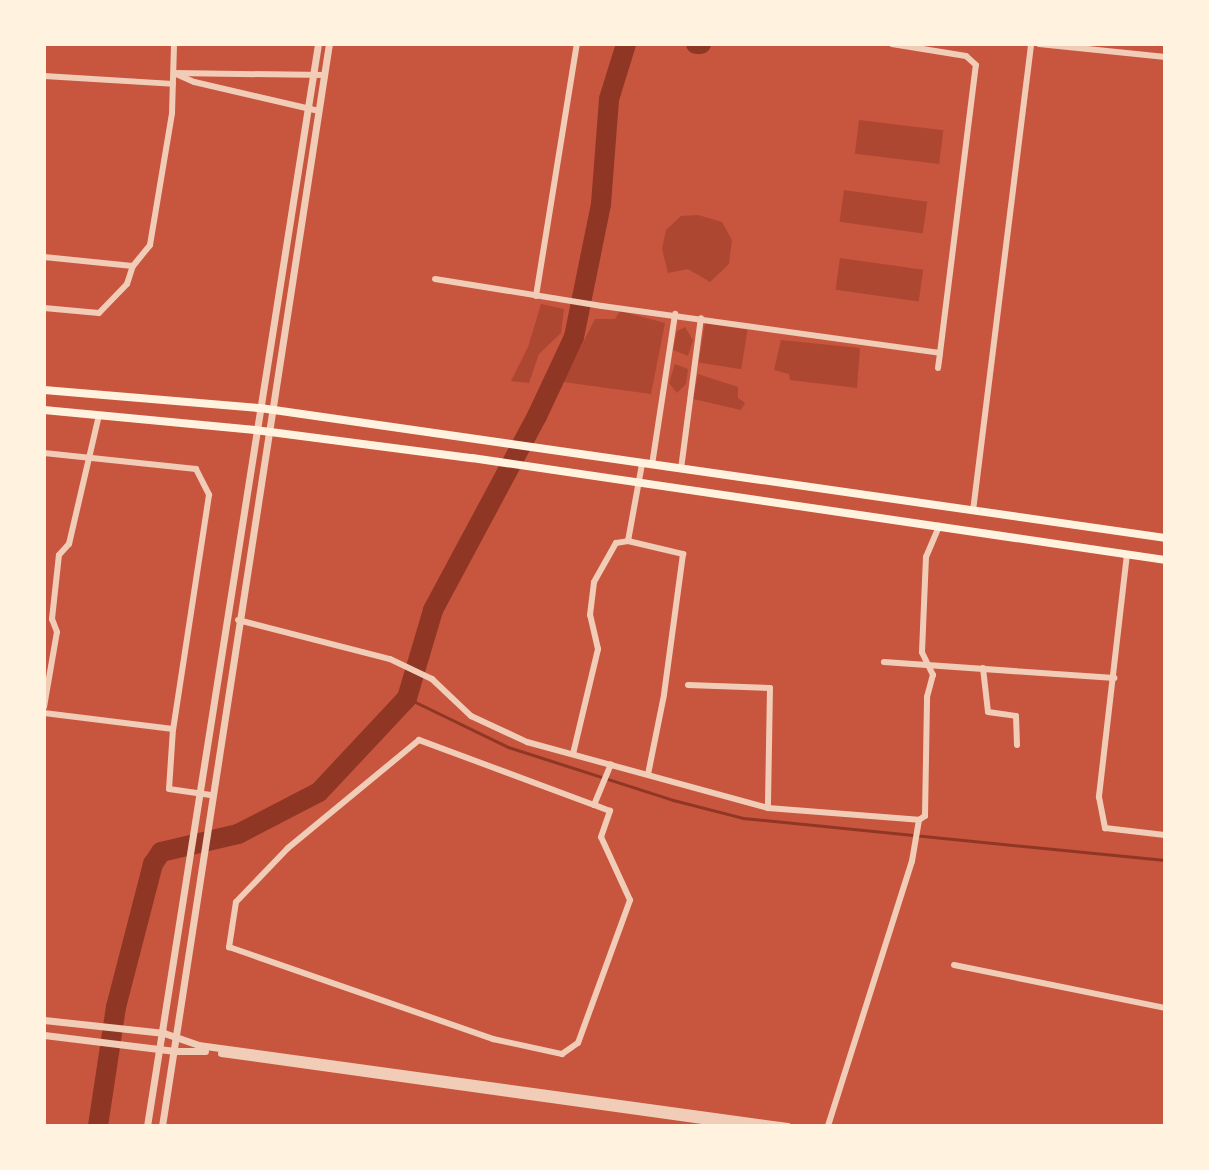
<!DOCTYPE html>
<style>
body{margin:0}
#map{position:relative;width:1209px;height:1170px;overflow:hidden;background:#c8553d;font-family:Barlow,sans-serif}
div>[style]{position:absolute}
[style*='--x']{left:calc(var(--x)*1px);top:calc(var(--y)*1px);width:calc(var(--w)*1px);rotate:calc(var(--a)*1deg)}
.green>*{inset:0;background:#ae4732;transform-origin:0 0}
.stream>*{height:3px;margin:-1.5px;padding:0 1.5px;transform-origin:1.5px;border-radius:1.5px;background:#8f3625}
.river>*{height:20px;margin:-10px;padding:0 10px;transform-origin:10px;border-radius:10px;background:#8f3625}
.minor>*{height:6px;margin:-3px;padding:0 3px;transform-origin:3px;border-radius:3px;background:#f1ccb7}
.tertiary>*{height:7px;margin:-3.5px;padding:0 3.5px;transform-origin:3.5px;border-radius:3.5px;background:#f1ccb7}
.secondary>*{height:8px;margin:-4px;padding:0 4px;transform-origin:4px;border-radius:4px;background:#fff3e0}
span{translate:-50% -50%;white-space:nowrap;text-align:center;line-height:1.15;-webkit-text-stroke:8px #fff3e0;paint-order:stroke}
.frame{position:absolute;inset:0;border:46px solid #fff3e0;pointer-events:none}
</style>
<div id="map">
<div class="green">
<div style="left:859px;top:120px;width:85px;height:34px;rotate:7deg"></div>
<div style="left:844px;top:190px;width:84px;height:32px;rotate:8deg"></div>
<div style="clip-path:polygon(698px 215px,722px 222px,732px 240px,729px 264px,710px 282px,688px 269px,668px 273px,662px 249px,666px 230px,681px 216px)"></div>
<div style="left:840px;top:258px;width:84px;height:32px;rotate:8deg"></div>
<div style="clip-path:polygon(541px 304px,564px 309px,561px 333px,539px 354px,529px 383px,511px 381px,528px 347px)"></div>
<div style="clip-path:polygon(620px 311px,665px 323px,651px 394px,563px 382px,595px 319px,615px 319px)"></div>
<div style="left:705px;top:323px;width:43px;height:40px;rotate:9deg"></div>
<div style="clip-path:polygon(685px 327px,693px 340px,688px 356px,673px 350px,677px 331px)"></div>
<div style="clip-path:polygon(781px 340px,860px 348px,857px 388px,790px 380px,789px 374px,774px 370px)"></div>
<div style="clip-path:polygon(675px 364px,688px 369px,686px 384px,677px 393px,669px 383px)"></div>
<div style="clip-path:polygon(698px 374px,738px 387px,738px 398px,745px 403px,741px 410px,693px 399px)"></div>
</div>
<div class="stream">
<div style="--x:407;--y:698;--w:112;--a:25.9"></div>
<div style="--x:508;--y:747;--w:173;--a:17.8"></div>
<div style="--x:673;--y:800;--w:72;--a:14.4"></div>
<div style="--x:743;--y:818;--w:424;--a:5.7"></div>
</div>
<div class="river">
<div style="--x:696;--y:44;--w:5;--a:0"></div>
<div style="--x:98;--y:1126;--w:120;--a:-81.4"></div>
<div style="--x:116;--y:1007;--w:148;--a:-75.5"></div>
<div style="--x:153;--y:864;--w:14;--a:-56"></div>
<div style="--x:161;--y:852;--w:79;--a:-13.2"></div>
<div style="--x:238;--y:834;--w:91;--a:-27.4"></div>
<div style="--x:319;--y:792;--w:129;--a:-46.9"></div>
<div style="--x:407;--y:698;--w:92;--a:-73.5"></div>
<div style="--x:433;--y:610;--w:220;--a:-61.8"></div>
<div style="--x:537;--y:416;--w:87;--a:-64.9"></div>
<div style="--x:574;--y:337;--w:136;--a:-78.5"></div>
<div style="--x:601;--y:204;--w:105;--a:-85.6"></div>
<div style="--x:609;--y:99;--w:58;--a:-72.8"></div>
</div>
<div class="minor">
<div style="--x:1039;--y:44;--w:127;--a:5.9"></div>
<div style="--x:44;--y:76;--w:129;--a:3.5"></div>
<div style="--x:319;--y:111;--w:128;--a:-166.9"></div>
<div style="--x:194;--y:82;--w:22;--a:-156"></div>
<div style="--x:174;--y:73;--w:151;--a:0.8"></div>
<div style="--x:44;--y:257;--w:89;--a:5.8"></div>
<div style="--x:133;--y:266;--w:27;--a:-51"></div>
<div style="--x:150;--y:245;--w:134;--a:-80.5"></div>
<div style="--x:172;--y:113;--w:69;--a:-88.3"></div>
<div style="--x:435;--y:279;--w:169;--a:9.2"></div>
<div style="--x:602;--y:306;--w:341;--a:7.9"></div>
<div style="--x:940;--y:353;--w:290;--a:-82.9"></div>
<div style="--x:976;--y:65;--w:13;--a:-138"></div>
<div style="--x:966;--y:56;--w:75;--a:-170.8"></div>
<div style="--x:536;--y:296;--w:255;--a:-80.8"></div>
<div style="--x:44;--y:308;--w:55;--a:5.2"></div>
<div style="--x:99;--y:313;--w:40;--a:-46"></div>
<div style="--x:127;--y:284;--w:19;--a:-72"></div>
<div style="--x:938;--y:368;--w:15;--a:-82"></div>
<div style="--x:44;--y:453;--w:153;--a:6"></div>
<div style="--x:196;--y:469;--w:29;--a:63"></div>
<div style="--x:209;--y:495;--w:237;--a:98.7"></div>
<div style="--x:173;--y:729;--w:60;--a:93.8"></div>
<div style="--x:169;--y:789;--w:42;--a:8.1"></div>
<div style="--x:642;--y:464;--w:78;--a:100.3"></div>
<div style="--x:628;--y:541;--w:57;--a:13.3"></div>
<div style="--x:683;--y:554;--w:142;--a:97.7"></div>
<div style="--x:664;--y:695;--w:81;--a:101.4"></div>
<div style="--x:652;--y:465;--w:153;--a:-81.3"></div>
<div style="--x:681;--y:469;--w:152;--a:-82.5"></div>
<div style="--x:973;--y:511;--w:471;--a:-82.9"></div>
<div style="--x:1127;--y:554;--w:245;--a:96.6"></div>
<div style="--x:1099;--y:797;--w:32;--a:79"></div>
<div style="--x:1105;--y:828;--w:60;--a:6.7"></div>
<div style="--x:238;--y:620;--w:157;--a:14.4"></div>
<div style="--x:390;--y:659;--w:47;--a:25.5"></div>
<div style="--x:432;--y:679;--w:54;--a:43.5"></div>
<div style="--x:471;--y:716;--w:62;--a:24.9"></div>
<div style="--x:527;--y:742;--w:250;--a:15.3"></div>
<div style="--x:768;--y:808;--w:151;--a:4.5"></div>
<div style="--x:919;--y:820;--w:42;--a:99.7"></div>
<div style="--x:912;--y:861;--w:278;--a:107.6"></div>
<div style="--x:884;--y:662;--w:231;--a:4"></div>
<div style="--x:983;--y:668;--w:44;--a:83.5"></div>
<div style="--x:988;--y:712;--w:28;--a:8"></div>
<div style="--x:1016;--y:716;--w:29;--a:88"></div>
<div style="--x:688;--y:685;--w:82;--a:2.1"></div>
<div style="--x:770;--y:688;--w:120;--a:91"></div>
<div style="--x:44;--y:707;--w:76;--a:-80.2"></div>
<div style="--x:57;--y:632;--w:14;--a:-111"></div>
<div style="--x:52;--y:619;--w:64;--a:-83.8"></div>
<div style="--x:59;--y:555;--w:15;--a:-48"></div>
<div style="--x:69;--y:544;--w:132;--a:-76.9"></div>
<div style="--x:44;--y:713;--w:130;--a:7.1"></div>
<div style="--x:573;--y:754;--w:108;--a:-76.6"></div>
<div style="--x:598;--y:649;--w:35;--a:-103"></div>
<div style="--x:590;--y:615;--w:33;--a:-83"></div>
<div style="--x:594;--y:582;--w:45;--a:-60.6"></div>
<div style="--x:616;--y:543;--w:12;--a:-9"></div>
<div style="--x:594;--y:805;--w:187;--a:-159.6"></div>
<div style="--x:419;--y:740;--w:170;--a:140.5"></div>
<div style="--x:288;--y:848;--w:75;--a:133.9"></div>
<div style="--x:236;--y:902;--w:46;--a:98.8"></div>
<div style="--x:229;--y:947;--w:280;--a:19.2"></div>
<div style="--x:493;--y:1039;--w:71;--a:12.3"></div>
<div style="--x:562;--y:1054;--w:19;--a:-35"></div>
<div style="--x:578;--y:1043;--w:152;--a:-70"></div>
<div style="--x:630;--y:900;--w:69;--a:-114.7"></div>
<div style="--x:601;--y:837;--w:28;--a:-71"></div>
<div style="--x:610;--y:811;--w:17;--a:-159"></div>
<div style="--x:594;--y:805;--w:44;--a:-67.5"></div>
<div style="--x:919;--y:820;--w:7;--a:-34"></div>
<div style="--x:925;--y:816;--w:119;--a:-89"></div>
<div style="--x:927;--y:697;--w:23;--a:-75"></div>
<div style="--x:933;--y:675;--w:25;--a:-116"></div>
<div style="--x:922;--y:652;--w:95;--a:-87.6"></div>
<div style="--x:926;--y:557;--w:34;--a:-67"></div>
<div style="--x:954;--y:965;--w:215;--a:11.5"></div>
</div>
<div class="tertiary">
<div style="--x:44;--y:1020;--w:121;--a:6.2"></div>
<div style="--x:164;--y:1033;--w:36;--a:19"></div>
<div style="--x:198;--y:1045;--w:595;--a:7.83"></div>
<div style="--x:44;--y:1035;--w:132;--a:7"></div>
<div style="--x:175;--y:1051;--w:30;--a:0"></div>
<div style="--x:221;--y:1053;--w:529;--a:7.93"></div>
<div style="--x:147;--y:1126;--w:1095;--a:-81.02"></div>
<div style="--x:162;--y:1126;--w:1095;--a:-81.23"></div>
</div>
<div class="secondary">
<div style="--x:44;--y:390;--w:217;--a:4.8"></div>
<div style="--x:260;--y:408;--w:914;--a:8.17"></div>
<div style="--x:44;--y:410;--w:212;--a:5.4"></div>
<div style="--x:255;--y:430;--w:219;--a:7.4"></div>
<div style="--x:472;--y:458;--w:700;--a:8.37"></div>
</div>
<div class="frame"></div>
</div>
